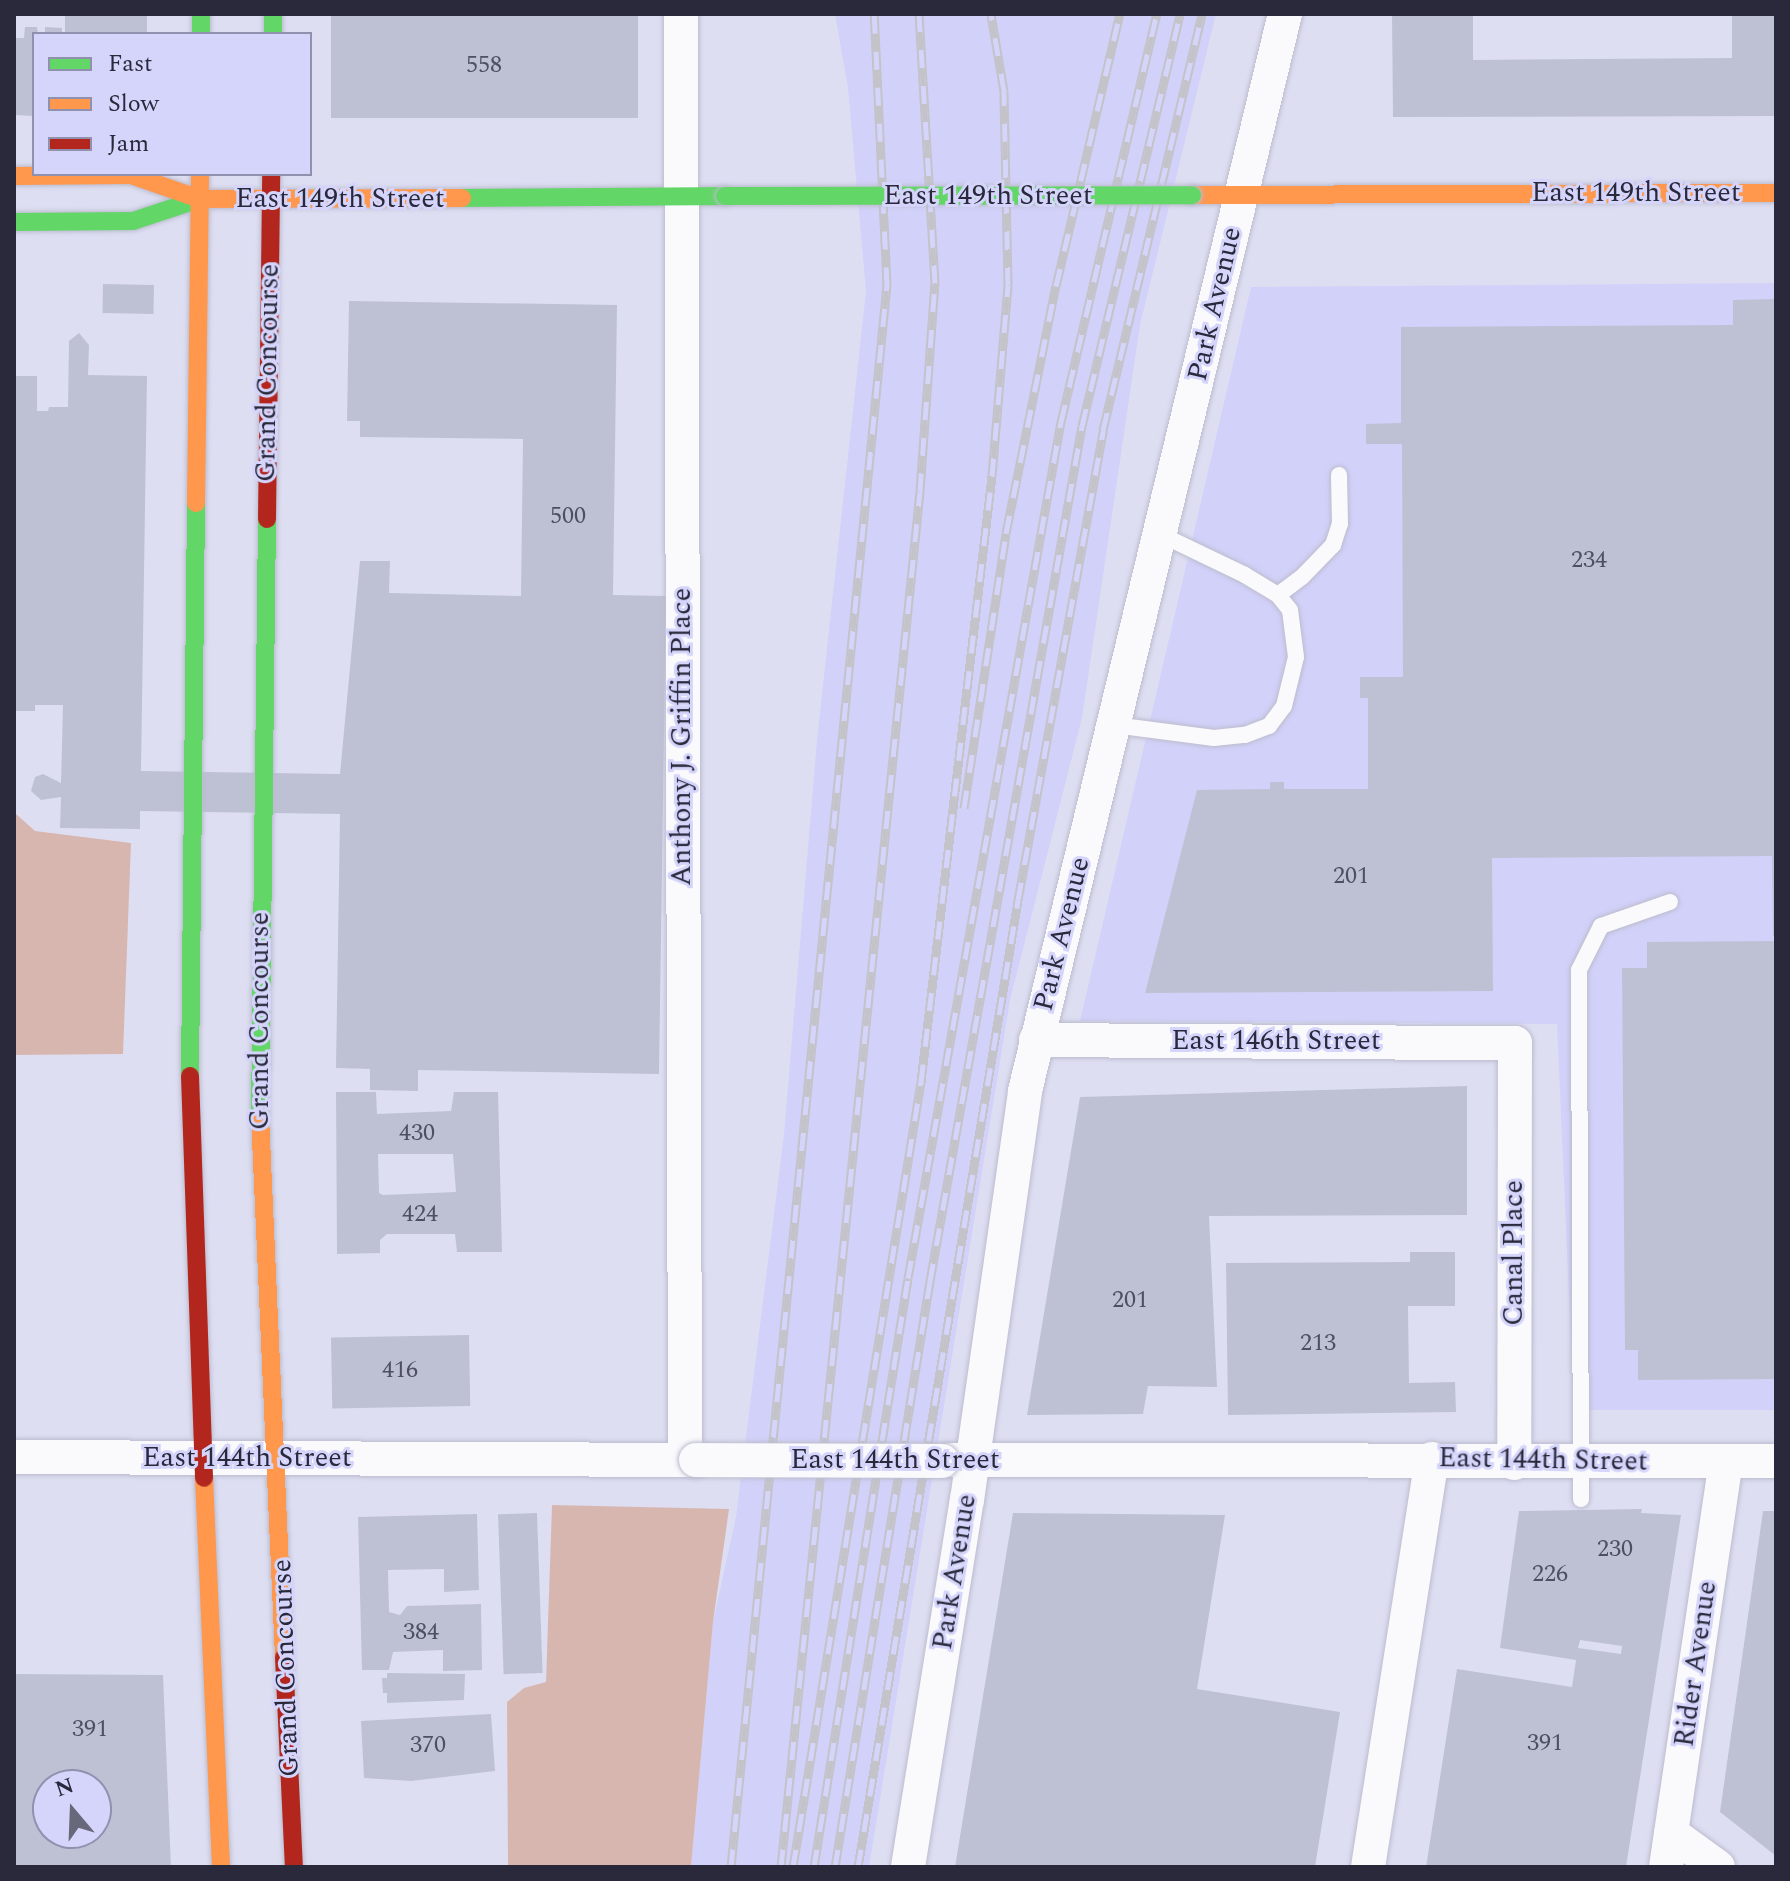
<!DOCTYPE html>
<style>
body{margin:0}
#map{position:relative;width:1790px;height:1881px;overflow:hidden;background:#dedef3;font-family:Spectral,serif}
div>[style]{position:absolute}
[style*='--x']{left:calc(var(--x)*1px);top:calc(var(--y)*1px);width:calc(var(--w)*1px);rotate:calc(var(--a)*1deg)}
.built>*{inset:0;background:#d2d1f9}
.green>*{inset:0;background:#d8b6b0}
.building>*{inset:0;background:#bec1d4;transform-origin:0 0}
.roads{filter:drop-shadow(0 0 2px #bcbcce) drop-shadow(0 0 2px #bcbcce)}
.lane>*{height:16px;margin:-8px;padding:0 8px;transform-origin:8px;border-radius:8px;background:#fafafd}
.street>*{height:34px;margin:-17px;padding:0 17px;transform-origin:17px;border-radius:17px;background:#fafafd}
.fast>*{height:18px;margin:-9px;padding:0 9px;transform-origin:9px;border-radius:9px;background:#63d668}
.slow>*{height:18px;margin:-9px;padding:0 9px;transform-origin:9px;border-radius:9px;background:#ff974d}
.jam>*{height:18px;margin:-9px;padding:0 9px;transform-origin:9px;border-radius:9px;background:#b3261e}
.rail>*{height:9px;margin-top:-4.5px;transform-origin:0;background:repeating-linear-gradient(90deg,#d5d5fc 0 18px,#c3c3c9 0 36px);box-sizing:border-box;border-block:2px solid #c3c3c9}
.bridges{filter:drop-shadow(0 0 2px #bcbcce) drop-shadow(0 0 2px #bcbcce)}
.street-bridge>*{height:34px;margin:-17px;padding:0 17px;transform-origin:17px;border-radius:17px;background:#fafafd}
.fast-bridge>*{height:18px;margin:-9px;padding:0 9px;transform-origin:9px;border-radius:9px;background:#63d668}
span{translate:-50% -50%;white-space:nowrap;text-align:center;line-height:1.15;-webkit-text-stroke:6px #d5d5fc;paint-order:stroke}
.number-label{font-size:24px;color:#4e4f61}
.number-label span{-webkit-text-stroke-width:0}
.street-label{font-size:28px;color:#29293b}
.frame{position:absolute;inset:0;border:16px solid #29293b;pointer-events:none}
.legend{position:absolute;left:32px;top:32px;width:280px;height:144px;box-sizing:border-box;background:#d5d5fc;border:2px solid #9090af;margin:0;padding:10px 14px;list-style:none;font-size:24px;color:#29293b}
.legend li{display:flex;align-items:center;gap:16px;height:40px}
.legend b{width:40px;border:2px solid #9090af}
.north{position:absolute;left:32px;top:1769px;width:80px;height:80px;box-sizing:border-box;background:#d5d5fc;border:2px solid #9090af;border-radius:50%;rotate:341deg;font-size:22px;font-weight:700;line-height:32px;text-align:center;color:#29293b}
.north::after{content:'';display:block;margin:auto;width:28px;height:36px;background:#68687b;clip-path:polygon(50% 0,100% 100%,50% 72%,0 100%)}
</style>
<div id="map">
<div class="built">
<div style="clip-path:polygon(835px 14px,1216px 14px,1140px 325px,1082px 718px,1010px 1000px,869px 1867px,691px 1867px,713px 1622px,736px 1517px,784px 1134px,817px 740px,866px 291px,848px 88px)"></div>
<div style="clip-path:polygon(1776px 283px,1776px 1410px,1574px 1410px,1557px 1024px,1080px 1021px,1251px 287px)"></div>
</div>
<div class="green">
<div style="clip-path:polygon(14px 738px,16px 814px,35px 831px,131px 843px,123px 1054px,14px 1055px)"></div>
<div style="clip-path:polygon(552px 1505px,729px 1509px,713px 1622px,691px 1867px,508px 1867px,507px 1702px,524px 1688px,546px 1682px)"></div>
</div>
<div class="building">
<div style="left:65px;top:14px;width:82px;height:20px"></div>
<div style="left:331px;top:14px;width:307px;height:104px"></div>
<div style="clip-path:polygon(1392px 14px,1473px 14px,1473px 60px,1732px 58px,1732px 14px,1776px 14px,1776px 116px,1393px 117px)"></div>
<div style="clip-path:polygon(25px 27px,37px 27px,38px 34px,34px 34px,34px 116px,14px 115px,14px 38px,24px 38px)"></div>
<div style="clip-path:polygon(45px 27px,62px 28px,62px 34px,45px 34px)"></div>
<div style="left:103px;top:284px;width:51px;height:29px;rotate:1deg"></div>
<div style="clip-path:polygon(1776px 299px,1776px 936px,1773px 936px,1772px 856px,1492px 858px,1493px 991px,1145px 993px,1197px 790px,1270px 789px,1270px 782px,1284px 782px,1284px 789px,1368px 789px,1368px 698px,1360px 698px,1360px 677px,1403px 677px,1402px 444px,1366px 444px,1366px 424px,1401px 423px,1401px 327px,1733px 325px,1733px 300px)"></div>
<div style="clip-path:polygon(349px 301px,617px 305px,613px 595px,666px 596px,659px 1074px,418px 1070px,418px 1091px,370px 1090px,370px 1069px,336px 1068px,340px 814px,140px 811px,140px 829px,60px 828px,61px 797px,41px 800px,31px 791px,35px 777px,43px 774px,61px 783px,63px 705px,35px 705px,35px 711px,14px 711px,15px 376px,37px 376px,37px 411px,48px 411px,49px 407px,68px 407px,69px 341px,79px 333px,89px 345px,88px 375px,147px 376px,141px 771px,340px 774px,360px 561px,390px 561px,389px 593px,521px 596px,523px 439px,360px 437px,360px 421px,347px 421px)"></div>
<div style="clip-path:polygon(1776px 941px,1776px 1379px,1638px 1380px,1638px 1350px,1625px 1350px,1622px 968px,1647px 968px,1647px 942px)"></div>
<div style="clip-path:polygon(1467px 1086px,1467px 1215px,1209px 1216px,1217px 1387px,1148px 1386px,1143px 1414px,1027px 1415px,1080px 1097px)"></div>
<div style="clip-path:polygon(evenodd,336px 1092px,376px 1092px,377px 1114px,451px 1111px,454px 1092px,498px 1092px,502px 1252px,457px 1252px,455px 1234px,387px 1234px,380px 1240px,380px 1253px,337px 1254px,336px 1092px,378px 1154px,453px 1154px,456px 1192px,383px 1195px,379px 1193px,378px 1154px)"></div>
<div style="clip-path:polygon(1410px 1252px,1455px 1252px,1455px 1306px,1408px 1306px,1409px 1383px,1455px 1382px,1456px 1412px,1228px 1415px,1226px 1263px,1410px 1262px)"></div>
<div style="left:469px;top:1335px;width:71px;height:138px;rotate:89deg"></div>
<div style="clip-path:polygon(evenodd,1642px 1509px,1641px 1513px,1681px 1515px,1626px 1867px,1426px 1867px,1457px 1669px,1572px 1687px,1576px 1660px,1500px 1648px,1519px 1511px,1642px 1509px,1580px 1640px,1622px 1646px,1621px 1654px,1578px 1648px,1580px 1640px)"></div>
<div style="clip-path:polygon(1763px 1511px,1776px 1511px,1776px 1856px,1720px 1812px)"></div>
<div style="left:537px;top:1513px;width:160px;height:39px;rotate:88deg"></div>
<div style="clip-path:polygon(1013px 1513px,1225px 1515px,1197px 1689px,1340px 1712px,1315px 1867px,955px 1867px)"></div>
<div style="clip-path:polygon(477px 1514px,479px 1590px,444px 1592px,444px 1569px,388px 1570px,389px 1612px,400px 1615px,407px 1606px,481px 1604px,482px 1670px,443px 1671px,443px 1650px,393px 1652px,389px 1670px,362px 1670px,358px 1517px)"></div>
<div style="clip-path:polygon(387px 1673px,465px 1674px,464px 1700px,387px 1703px,387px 1693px,383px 1693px,382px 1678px,387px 1678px)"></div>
<div style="clip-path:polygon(evenodd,14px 1674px,163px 1675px,171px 1867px,14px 1867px,14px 1674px,48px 1785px,96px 1785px,96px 1833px,48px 1833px,48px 1785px)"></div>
<div style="clip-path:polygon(491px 1714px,495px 1771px,411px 1781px,364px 1778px,361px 1721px)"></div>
</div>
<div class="roads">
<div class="lane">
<div style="--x:1278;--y:595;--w:30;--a:-37"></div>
<div style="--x:1302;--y:577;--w:45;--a:-45.9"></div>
<div style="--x:1333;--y:545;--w:22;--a:-72"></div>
<div style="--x:1340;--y:524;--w:49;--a:-91.2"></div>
<div style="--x:1114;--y:725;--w:101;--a:7.4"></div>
<div style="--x:1214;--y:738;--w:31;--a:-6"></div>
<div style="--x:1245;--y:735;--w:26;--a:-21"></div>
<div style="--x:1269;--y:726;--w:25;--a:-53"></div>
<div style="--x:1284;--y:706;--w:50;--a:-76.2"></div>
<div style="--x:1296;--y:657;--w:47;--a:-97.3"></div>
<div style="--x:1290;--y:610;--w:19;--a:-129"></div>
<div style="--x:1278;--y:595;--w:39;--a:-149"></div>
<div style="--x:1245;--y:575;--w:92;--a:-154.3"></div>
<div style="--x:1581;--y:1499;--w:529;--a:-90.22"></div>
<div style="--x:1579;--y:970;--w:49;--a:-63.4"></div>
<div style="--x:1601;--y:926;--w:73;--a:-19.2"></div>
</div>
<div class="street">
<div style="--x:681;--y:14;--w:1446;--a:89.84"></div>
<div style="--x:1036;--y:1040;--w:479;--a:0.4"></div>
<div style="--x:1515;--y:1043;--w:420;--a:90.1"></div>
<div style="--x:14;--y:1457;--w:682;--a:0.25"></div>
<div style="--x:951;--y:1460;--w:825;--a:0.07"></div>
<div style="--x:1671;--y:1833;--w:58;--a:35.9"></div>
<div style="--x:908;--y:1867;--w:372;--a:-80.9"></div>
<div style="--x:967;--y:1500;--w:413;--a:-81.9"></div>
<div style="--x:1025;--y:1091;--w:1108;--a:-76.43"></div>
<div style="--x:1368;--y:1867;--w:413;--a:-81.1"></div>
<div style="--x:1666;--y:1867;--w:409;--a:-81.6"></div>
</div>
<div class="fast">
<div style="--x:201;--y:14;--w:20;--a:90"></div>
<div style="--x:273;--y:14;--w:20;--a:90"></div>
<div style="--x:462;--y:198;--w:263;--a:-0.4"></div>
<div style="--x:14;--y:222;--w:119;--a:-0.5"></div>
<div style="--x:133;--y:221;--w:71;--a:-18.2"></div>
<div style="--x:190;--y:1076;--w:573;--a:-89.4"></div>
<div style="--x:260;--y:1116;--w:597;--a:-89.33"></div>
</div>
<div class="slow">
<div style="--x:14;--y:176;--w:117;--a:-0.5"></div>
<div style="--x:131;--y:175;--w:73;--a:19.2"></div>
<div style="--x:200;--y:199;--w:262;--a:-0.2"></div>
<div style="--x:1192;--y:195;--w:584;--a:-0.2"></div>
<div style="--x:196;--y:503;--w:329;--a:-89.3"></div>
<div style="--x:260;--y:1116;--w:542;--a:87.46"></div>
<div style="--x:204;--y:1478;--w:389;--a:87.5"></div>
</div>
<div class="jam">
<div style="--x:267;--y:519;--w:345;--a:-89.3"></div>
<div style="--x:190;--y:1076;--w:402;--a:88"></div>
<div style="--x:284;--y:1657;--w:210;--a:87.3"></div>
</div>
</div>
<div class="rail">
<div style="--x:964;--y:808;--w:278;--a:-81.3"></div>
<div style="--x:1006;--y:533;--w:252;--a:-78.6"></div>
<div style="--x:1056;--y:286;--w:279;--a:-76.8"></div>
<div style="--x:731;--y:1867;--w:1590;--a:-84.37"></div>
<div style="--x:887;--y:285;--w:271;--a:-92.7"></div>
<div style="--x:781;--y:1867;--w:1383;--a:-84.23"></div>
<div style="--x:920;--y:491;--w:209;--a:-85.9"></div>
<div style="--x:935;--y:283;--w:269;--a:-93.4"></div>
<div style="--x:793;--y:1867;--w:795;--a:-80.74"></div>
<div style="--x:921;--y:1082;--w:610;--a:-83.32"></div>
<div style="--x:992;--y:476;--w:192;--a:-85.2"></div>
<div style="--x:1008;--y:285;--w:194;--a:-91.2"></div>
<div style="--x:1004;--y:91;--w:78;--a:-99.6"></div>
<div style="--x:814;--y:1867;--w:596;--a:-80.93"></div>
<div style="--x:908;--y:1278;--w:870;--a:-79.87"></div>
<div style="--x:1061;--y:422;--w:419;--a:-76.8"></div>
<div style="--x:835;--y:1867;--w:594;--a:-80.79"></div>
<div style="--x:930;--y:1281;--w:868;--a:-79.92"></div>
<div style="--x:1082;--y:426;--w:423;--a:-76.6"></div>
<div style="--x:858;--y:1867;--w:980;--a:-80.6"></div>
<div style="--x:1018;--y:900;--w:478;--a:-79.7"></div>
<div style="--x:1103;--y:430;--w:428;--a:-76.6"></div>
</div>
<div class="bridges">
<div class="street-bridge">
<div style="--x:696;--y:1460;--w:246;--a:0.2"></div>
</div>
<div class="fast-bridge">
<div style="--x:725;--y:196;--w:467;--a:-0.1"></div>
</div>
</div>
<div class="number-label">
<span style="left:484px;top:66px">558</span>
<span style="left:568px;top:517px">500</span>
<span style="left:1589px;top:561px">234</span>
<span style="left:1351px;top:877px">201</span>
<span style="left:417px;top:1134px">430</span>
<span style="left:420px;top:1215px">424</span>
<span style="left:1130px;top:1301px">201</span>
<span style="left:1318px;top:1344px">213</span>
<span style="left:400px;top:1371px">416</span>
<span style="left:1615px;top:1550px">230</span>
<span style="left:1550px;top:1575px">226</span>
<span style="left:421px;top:1633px">384</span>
<span style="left:90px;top:1730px">391</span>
<span style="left:1545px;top:1744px">391</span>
<span style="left:428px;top:1746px">370</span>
</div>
<div class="street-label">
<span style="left:1636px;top:193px">East 149th Street</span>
<span style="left:988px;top:196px">East 149th Street</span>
<span style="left:340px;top:199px">East 149th Street</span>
<span style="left:1215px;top:304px;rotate:-77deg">Park Avenue</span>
<span style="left:268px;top:373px;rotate:-89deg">Grand Concourse</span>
<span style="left:682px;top:737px;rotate:-90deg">Anthony J. Griffin Place</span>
<span style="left:1062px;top:934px;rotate:-76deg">Park Avenue</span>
<span style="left:260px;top:1021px;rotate:-90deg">Grand Concourse</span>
<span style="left:1276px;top:1041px">East 146th Street</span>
<span style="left:1514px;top:1253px;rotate:-90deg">Canal Place</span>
<span style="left:247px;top:1458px">East 144th Street</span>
<span style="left:895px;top:1460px">East 144th Street</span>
<span style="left:1543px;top:1460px;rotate:1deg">East 144th Street</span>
<span style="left:955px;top:1572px;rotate:-81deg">Park Avenue</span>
<span style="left:1696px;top:1664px;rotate:-82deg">Rider Avenue</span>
<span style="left:286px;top:1668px;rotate:-92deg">Grand Concourse</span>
</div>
<div class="frame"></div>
<ul class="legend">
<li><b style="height:10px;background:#63d668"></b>Fast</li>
<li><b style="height:10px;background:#ff974d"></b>Slow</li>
<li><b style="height:10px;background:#b3261e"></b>Jam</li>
</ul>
<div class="north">N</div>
</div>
